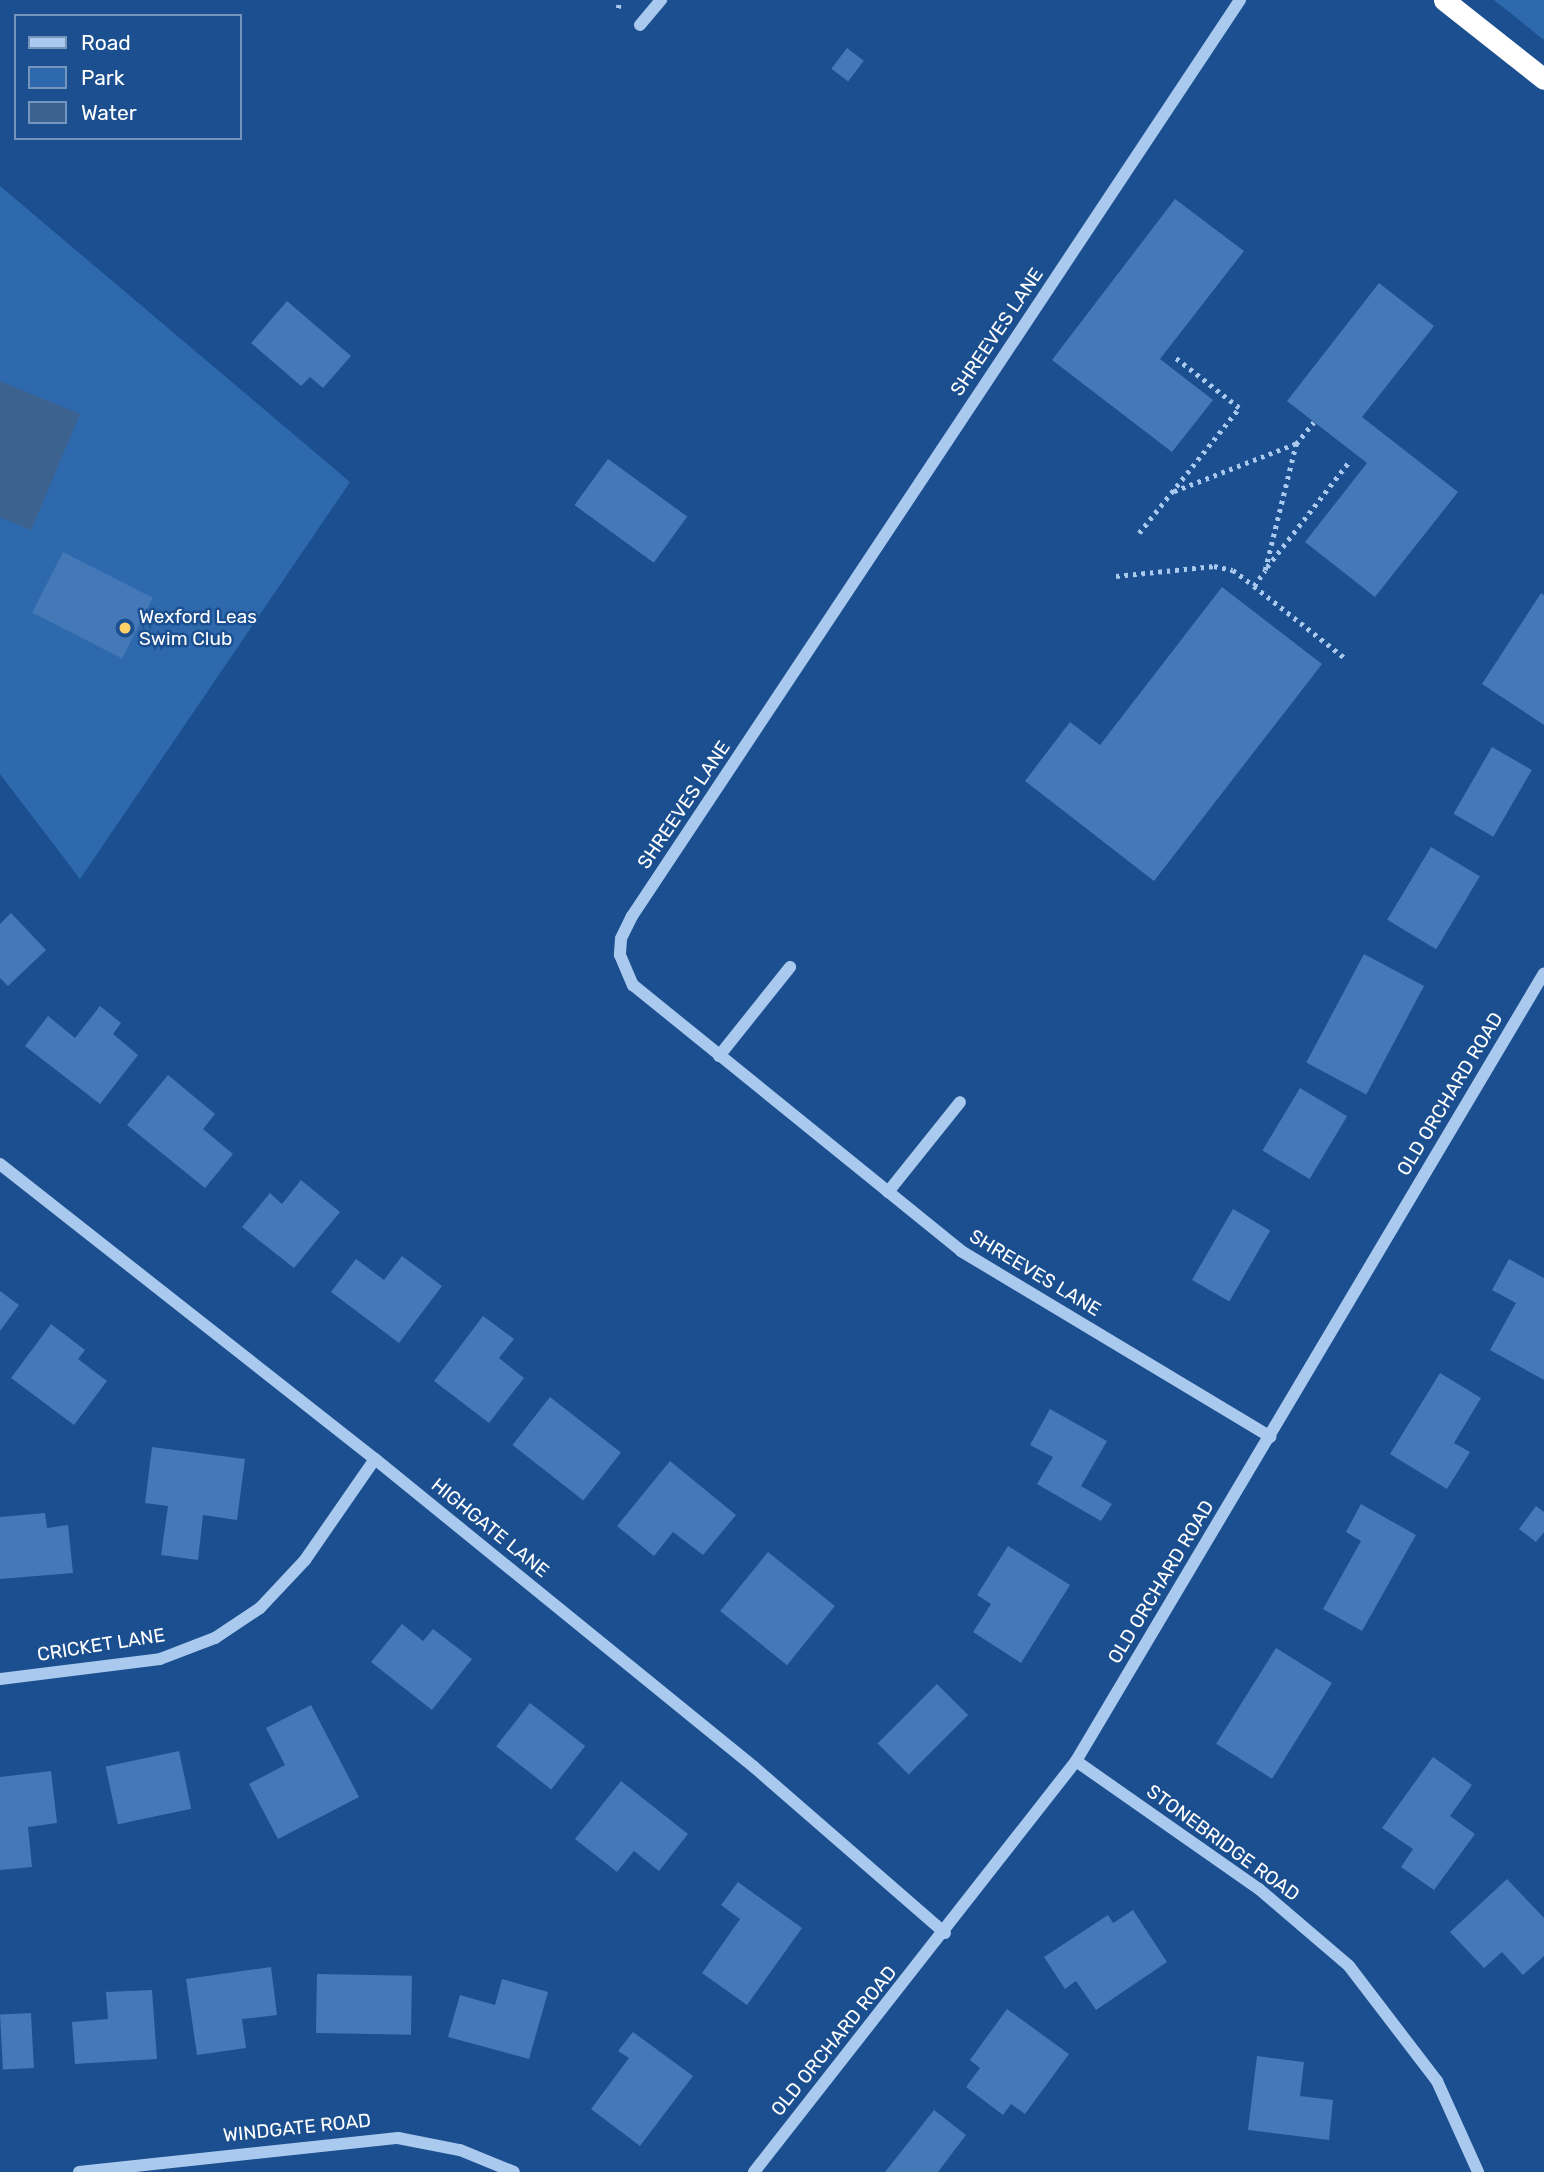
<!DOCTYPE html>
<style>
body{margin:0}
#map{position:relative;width:1544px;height:2172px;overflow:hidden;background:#1b4f8f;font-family:Rubik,sans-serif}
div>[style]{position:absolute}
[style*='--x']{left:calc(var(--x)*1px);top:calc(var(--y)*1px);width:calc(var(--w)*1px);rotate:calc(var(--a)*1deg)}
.green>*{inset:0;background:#2e69ad}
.water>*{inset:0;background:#3c6290}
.building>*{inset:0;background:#4478b7;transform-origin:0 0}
.path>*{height:4.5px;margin-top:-2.25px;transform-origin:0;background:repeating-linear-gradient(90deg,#a9c9ee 0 3.5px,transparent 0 8.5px)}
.minor>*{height:12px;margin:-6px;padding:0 6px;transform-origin:6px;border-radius:6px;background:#a9c9ee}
.highway>*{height:21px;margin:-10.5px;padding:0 10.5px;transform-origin:10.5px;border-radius:10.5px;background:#fff}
.dots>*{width:19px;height:19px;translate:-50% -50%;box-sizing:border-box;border:4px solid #1b4f8f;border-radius:50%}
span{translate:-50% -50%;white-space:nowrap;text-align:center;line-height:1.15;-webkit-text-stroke:5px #1b4f8f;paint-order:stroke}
.street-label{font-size:19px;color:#fff}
.poi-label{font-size:19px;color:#fff}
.left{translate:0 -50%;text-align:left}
.legend{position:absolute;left:14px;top:14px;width:228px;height:126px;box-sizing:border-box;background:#1b4f8f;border:2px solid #7695bc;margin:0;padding:9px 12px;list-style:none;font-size:21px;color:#fff}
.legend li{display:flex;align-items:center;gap:14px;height:35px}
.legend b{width:35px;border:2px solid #7695bc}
</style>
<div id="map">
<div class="green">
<div style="clip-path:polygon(1494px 0,1544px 0,1544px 40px)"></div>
<div style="clip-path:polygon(0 186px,350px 482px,80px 879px,0 774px)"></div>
</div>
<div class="water">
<div style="clip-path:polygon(0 381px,80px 414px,31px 530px,0 517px)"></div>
</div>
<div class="building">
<div style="left:847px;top:48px;width:21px;height:26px;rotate:37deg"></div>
<div style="clip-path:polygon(1175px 199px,1244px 251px,1160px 359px,1213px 400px,1172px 452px,1052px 360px)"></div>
<div style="clip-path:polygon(1379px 283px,1434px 326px,1362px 417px,1458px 492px,1375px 597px,1305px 542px,1367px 463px,1287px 401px)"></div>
<div style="clip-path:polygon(287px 301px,351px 356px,323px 388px,310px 377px,301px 386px,251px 343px)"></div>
<div style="left:608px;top:459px;width:98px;height:57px;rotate:36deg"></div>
<div style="left:63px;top:552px;width:101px;height:68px;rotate:27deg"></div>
<div style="clip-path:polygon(1222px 587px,1322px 664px,1154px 881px,1025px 781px,1070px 722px,1100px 745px)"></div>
<div style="clip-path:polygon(1541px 593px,1544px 595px,1544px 725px,1482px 684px)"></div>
<div style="left:1492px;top:747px;width:46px;height:77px;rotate:30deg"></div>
<div style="left:1431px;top:847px;width:57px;height:85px;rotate:31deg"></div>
<div style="clip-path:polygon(11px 913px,46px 950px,8px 986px,0 978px,0 924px)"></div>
<div style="left:1364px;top:954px;width:68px;height:123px;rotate:28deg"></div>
<div style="clip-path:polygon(100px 1006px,121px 1023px,113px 1034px,138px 1055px,100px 1104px,25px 1046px,48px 1016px,75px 1038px)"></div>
<div style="clip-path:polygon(168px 1075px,215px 1114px,203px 1129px,233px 1154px,205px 1188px,127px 1125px)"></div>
<div style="left:1300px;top:1088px;width:55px;height:73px;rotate:31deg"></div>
<div style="clip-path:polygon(301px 1180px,340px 1212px,294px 1268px,242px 1227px,270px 1193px,282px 1204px)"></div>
<div style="left:1233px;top:1209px;width:43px;height:82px;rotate:30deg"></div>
<div style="clip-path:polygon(402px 1256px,442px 1286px,399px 1343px,331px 1292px,356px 1259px,384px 1280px)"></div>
<div style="clip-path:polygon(1509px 1259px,1544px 1278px,1544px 1380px,1490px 1350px,1516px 1303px,1492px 1290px)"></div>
<div style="clip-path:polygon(0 1291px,19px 1305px,0 1331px)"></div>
<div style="clip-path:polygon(483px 1316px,514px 1339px,499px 1358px,524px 1378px,489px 1423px,434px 1381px)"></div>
<div style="clip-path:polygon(51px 1324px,85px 1350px,78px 1359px,107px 1381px,74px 1425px,11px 1378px)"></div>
<div style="clip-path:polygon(1440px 1373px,1481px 1398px,1454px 1443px,1470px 1452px,1447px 1489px,1390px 1454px)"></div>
<div style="left:550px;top:1397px;width:90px;height:61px;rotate:38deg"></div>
<div style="clip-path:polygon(1050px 1409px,1107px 1441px,1081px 1486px,1112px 1504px,1101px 1521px,1037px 1484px,1053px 1457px,1030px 1445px)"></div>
<div style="clip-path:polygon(152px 1447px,245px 1459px,237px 1520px,203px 1515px,198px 1560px,161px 1555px,168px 1506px,145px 1503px)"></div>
<div style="clip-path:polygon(670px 1461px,736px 1515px,703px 1555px,673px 1532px,654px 1556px,617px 1526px)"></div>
<div style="clip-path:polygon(1361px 1504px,1416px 1535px,1362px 1631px,1323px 1609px,1361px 1541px,1346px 1532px)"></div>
<div style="clip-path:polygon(1536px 1506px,1544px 1512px,1544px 1532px,1536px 1542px,1519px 1529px)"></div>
<div style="clip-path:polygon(45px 1513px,47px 1528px,68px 1525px,73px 1573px,0 1579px,0 1517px)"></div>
<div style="clip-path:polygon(1008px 1546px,1070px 1585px,1021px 1663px,973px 1632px,991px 1604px,977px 1595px)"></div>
<div style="left:768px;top:1552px;width:86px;height:76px;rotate:39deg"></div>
<div style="clip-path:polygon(402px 1624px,423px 1641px,433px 1629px,472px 1659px,432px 1710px,371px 1662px)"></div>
<div style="left:1276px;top:1648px;width:66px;height:113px;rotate:32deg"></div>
<div style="left:937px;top:1684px;width:44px;height:84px;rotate:45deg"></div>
<div style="left:530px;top:1703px;width:70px;height:55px;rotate:38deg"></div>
<div style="clip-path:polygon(311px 1705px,359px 1797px,278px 1839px,249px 1784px,285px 1765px,266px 1728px)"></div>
<div style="left:179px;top:1751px;width:59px;height:75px;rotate:78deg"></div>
<div style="clip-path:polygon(1433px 1757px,1472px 1785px,1450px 1816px,1475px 1834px,1434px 1890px,1401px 1867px,1413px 1849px,1382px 1828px)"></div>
<div style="clip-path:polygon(51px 1771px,57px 1823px,28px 1827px,32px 1867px,0 1870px,0 1777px)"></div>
<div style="clip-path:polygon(621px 1781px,688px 1834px,659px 1871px,634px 1851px,617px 1872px,575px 1839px)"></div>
<div style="clip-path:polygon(1507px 1879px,1544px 1918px,1544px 1956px,1523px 1975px,1502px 1952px,1484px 1968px,1450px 1932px)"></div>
<div style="clip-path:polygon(738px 1882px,802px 1928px,747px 2005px,702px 1973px,740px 1919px,721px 1905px)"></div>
<div style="clip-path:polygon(1133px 1910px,1167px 1962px,1096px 2010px,1076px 1981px,1065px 1989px,1044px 1957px,1108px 1915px,1113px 1923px)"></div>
<div style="clip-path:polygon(271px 1967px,277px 2015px,242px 2019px,246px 2048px,197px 2055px,186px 1979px)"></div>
<div style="left:317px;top:1974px;width:95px;height:59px;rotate:1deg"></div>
<div style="clip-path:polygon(502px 1979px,548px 1992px,529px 2059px,448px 2037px,460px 1995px,495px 2005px)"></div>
<div style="clip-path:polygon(152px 1990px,157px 2059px,75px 2064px,72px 2022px,108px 2019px,106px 1992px)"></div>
<div style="clip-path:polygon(1007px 2009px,1069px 2054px,1025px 2114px,1011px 2104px,1003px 2115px,966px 2087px,980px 2068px,970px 2060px)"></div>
<div style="left:31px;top:2013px;width:55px;height:31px;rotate:87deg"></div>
<div style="clip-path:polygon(633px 2032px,693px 2076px,640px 2146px,591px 2109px,629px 2058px,618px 2051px)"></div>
<div style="clip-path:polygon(1257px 2056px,1304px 2062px,1300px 2096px,1333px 2100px,1329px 2140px,1248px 2130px)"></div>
<div style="clip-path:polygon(934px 2110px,966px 2135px,938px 2172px,885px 2172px)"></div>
</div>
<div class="path">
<div style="--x:618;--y:8;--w:8;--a:-76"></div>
<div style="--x:1296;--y:444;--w:28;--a:-51"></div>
<div style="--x:1139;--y:533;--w:160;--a:-51.3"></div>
<div style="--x:1239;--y:408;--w:83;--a:-141.9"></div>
<div style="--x:1267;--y:567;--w:132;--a:-52.1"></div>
<div style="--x:1116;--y:576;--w:99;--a:-5.8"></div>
<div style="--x:1214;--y:566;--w:19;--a:12"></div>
<div style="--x:1233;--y:570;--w:26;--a:37"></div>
<div style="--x:1254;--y:586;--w:19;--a:-55"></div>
<div style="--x:1265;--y:570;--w:130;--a:-76.2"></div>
<div style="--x:1296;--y:444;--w:134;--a:158.6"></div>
<div style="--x:1254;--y:586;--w:116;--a:38.4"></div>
</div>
<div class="minor">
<div style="--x:1240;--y:0;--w:1099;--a:123.57"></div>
<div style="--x:632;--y:916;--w:25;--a:116"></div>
<div style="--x:621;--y:939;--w:16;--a:94"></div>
<div style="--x:620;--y:955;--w:33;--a:67"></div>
<div style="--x:633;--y:985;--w:422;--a:39"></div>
<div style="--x:961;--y:1251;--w:361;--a:31"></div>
<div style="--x:640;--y:25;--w:33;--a:-50"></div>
<div style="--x:719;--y:1056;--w:114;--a:-51.4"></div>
<div style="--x:0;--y:1164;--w:477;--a:38.2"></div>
<div style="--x:375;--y:1459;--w:488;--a:39.1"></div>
<div style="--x:754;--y:1767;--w:253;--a:41"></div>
<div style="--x:888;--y:1192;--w:115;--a:-51.3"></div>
<div style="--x:0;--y:1679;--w:161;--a:-7.1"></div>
<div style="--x:160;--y:1659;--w:59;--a:-20.9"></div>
<div style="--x:215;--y:1638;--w:54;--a:-33.7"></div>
<div style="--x:260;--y:1608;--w:66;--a:-46.8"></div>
<div style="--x:305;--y:1560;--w:123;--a:-55.3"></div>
<div style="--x:1076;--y:1761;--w:223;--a:35"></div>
<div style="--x:1259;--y:1889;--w:118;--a:40.5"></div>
<div style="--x:1349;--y:1966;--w:145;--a:52.6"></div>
<div style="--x:1437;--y:2081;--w:100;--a:65.7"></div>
<div style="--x:79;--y:2172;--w:321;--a:-6.1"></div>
<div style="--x:398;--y:2138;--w:63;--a:11"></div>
<div style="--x:460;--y:2150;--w:58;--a:22.2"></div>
<div style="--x:754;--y:2172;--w:522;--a:-51.92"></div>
<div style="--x:1076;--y:1761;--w:916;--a:-59.29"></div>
</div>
<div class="highway">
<div style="--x:1444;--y:0;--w:127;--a:38.3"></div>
</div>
<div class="dots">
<div style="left:125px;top:628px;background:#ffd166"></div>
</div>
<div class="street-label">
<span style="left:997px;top:332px;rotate:-56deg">SHREEVES LANE</span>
<span style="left:684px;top:805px;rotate:-56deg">SHREEVES LANE</span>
<span style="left:1450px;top:1094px;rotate:-59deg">OLD ORCHARD ROAD</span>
<span style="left:1035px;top:1273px;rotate:31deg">SHREEVES LANE</span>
<span style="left:490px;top:1528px;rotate:39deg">HIGHGATE LANE</span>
<span style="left:1161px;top:1582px;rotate:-59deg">OLD ORCHARD ROAD</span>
<span style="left:101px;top:1645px;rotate:-9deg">CRICKET LANE</span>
<span style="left:1223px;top:1843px;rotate:36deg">STONEBRIDGE ROAD</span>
<span style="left:834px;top:2041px;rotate:-51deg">OLD ORCHARD ROAD</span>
<span style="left:297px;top:2128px;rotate:-6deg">WINDGATE ROAD</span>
</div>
<div class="poi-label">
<span class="left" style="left:139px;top:628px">Wexford Leas<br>Swim Club</span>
</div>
<ul class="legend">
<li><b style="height:9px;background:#a9c9ee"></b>Road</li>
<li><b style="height:19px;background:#2e69ad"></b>Park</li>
<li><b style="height:19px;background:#3c6290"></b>Water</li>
</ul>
</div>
